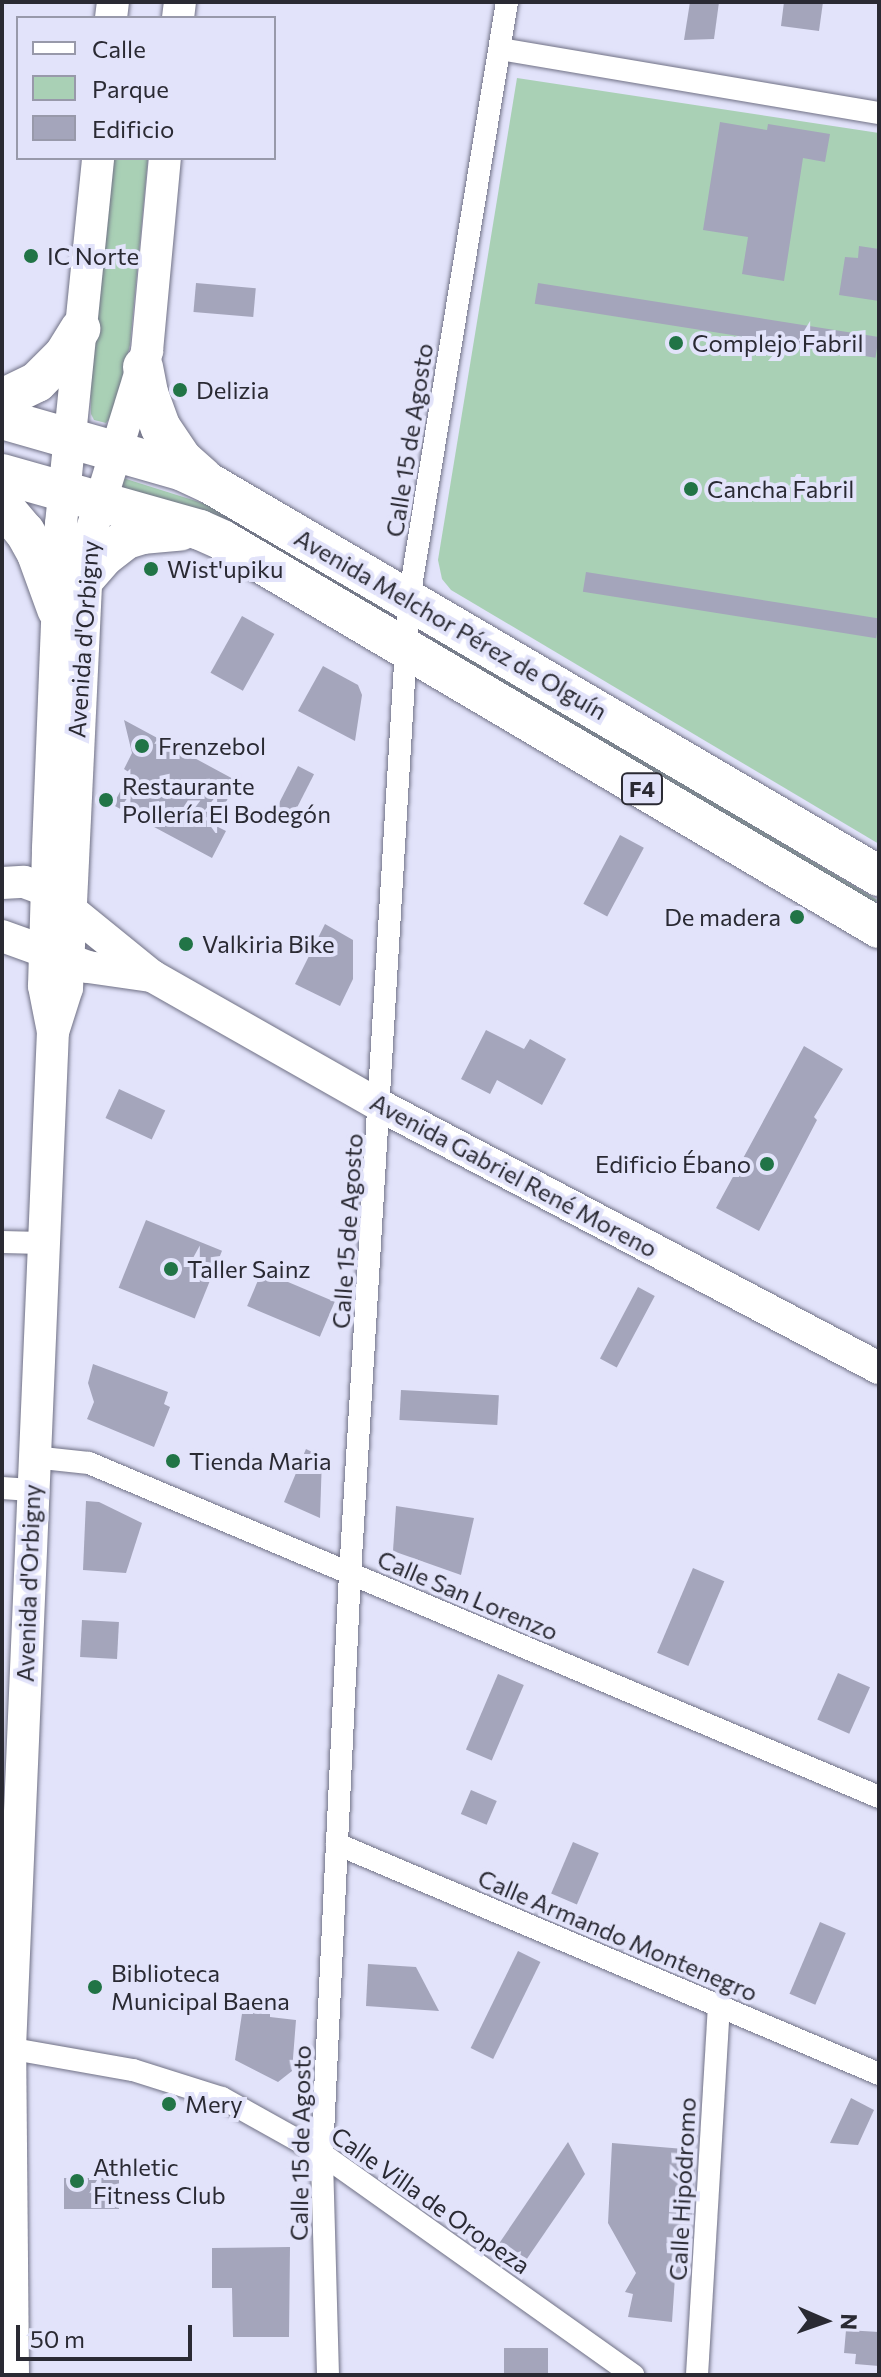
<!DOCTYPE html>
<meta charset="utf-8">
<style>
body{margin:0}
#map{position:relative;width:881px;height:2377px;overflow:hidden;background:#e2e3fa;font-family:Commissioner,sans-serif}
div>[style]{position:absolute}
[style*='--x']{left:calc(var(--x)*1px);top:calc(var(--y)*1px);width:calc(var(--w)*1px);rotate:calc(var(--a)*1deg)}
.green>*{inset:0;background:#a9d0b5;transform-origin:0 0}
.building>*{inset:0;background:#a4a5bb;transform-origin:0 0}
.roads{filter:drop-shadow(0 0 2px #707185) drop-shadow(0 0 2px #707185)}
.street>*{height:22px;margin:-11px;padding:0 11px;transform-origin:11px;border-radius:11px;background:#fff}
.secondary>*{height:32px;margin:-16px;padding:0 16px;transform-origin:16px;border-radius:16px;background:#fff}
.highway>*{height:40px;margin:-20px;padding:0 20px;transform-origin:20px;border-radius:20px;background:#fff}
.dots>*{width:22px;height:22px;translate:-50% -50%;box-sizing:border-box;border:4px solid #e2e3fa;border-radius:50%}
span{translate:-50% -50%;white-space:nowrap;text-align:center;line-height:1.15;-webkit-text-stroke:8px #e2e3fa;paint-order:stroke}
.shield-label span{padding:2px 6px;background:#e2e3fa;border:2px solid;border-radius:6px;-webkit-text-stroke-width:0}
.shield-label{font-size:22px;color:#2a2a33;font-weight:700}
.poi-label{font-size:24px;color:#2a2a33}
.left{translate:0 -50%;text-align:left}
.right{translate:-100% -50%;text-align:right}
.street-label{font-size:24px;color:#2a2a33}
.frame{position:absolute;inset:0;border:4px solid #2a2a33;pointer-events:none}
.legend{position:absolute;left:16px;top:16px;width:260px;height:144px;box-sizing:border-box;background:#e2e3fa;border:2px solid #9899aa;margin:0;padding:10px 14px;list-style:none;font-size:24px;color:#2a2a33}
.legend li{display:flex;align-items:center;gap:16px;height:40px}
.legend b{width:40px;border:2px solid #9899aa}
.north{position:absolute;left:785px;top:2281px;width:80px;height:80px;-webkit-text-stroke:6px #e2e3fa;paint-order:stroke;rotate:92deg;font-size:22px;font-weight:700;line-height:32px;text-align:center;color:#2a2a33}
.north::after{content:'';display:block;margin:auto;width:28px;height:36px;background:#2a2a33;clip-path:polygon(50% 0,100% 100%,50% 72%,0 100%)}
.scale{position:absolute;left:16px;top:2325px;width:176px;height:36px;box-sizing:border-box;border:4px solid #2a2a33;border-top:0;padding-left:10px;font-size:24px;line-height:28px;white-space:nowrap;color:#2a2a33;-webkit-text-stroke:6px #e2e3fa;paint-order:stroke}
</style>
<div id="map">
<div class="green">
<div style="clip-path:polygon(517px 78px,879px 133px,879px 844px,451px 590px,442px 579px,438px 560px)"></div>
<div style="clip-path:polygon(111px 158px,148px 158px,130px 345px,114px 413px,106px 423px,94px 420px,91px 414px,90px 376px)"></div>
<div style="clip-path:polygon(123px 478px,215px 507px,392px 609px,387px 617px,120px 488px)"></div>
<div style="left:433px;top:633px;width:518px;height:9px;rotate:31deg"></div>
</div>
<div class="building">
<div style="clip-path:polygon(690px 2px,719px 2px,714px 39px,684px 40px)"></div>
<div style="clip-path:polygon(784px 2px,823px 2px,819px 31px,781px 26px)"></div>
<div style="clip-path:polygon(720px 122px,767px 130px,768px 124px,830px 134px,825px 162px,803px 158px,784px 281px,742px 274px,748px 237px,703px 230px)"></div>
<div style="clip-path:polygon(859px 246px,879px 249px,879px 301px,839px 295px,845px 257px,858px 258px)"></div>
<div style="left:196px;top:283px;width:60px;height:29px;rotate:5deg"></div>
<div style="left:538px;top:283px;width:345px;height:21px;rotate:9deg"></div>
<div style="left:586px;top:572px;width:297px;height:20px;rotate:9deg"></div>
<div style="left:242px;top:616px;width:37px;height:65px;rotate:29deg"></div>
<div style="clip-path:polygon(323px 666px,358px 685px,362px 695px,355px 741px,298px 711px)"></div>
<div style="clip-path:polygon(124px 720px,237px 781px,214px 825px,226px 831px,212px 858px,113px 805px,130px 773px,124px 769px,132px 753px)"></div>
<div style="left:298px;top:766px;width:18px;height:45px;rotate:27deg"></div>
<div style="left:620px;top:835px;width:27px;height:78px;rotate:28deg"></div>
<div style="clip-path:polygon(325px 924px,353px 940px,353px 979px,340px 1006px,295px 984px)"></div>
<div style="clip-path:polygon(486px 1030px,524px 1049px,530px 1039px,566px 1059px,542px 1105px,497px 1080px,490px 1094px,461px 1079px)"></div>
<div style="clip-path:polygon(804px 1046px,843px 1069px,814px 1117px,817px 1120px,759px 1231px,716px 1208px)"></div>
<div style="left:119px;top:1089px;width:51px;height:32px;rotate:25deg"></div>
<div style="left:146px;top:1220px;width:82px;height:73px;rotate:22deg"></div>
<div style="left:262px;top:1271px;width:79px;height:38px;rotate:23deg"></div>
<div style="left:638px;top:1287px;width:19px;height:81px;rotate:28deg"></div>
<div style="clip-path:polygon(93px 1364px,168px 1392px,164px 1404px,170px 1407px,154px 1447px,87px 1419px,94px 1402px,88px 1383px)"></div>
<div style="left:401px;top:1390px;width:98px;height:30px;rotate:3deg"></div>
<div style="clip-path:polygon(306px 1449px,322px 1457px,320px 1518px,284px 1502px)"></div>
<div style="clip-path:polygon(86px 1501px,99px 1502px,142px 1523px,126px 1573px,83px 1570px)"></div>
<div style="clip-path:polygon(396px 1506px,474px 1518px,461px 1575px,393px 1551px)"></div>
<div style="left:693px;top:1568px;width:34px;height:92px;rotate:23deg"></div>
<div style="left:82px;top:1620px;width:37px;height:37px;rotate:3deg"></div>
<div style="left:838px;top:1673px;width:35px;height:51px;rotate:24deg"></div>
<div style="left:498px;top:1674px;width:28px;height:82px;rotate:23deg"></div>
<div style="left:471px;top:1790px;width:28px;height:26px;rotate:23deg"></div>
<div style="left:573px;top:1842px;width:28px;height:56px;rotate:23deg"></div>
<div style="left:820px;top:1922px;width:28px;height:78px;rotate:23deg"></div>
<div style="left:518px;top:1951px;width:25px;height:108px;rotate:26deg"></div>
<div style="clip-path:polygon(368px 1964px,416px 1967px,439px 2011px,366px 2006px)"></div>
<div style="clip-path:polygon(243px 2007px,270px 2009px,270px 2017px,296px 2020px,292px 2071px,278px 2082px,235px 2060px)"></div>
<div style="clip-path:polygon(851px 2098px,874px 2110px,858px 2145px,830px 2143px)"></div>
<div style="clip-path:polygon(568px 2142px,585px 2174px,522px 2266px,496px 2248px)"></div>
<div style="clip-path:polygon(612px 2143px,696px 2150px,688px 2279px,675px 2277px,672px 2322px,628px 2317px,633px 2294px,625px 2292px,636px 2273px,608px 2223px)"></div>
<div style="left:119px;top:2178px;width:31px;height:55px;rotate:90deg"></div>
<div style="clip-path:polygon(290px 2247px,289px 2337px,233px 2337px,232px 2288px,212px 2288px,212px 2248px)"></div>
<div style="clip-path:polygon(846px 2330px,879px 2332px,879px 2366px,855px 2364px,856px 2354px,844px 2353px)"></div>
<div style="left:504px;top:2348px;width:44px;height:27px"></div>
</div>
<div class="roads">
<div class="street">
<div style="--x:500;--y:49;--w:384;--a:9.6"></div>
<div style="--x:2;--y:1242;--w:41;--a:1.4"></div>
<div style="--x:33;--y:1457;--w:56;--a:6.1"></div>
<div style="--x:89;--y:1463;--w:858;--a:22.92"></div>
<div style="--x:2;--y:1488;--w:29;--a:4"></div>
<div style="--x:337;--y:1844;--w:589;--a:22.99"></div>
<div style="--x:2;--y:2047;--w:133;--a:10"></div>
<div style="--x:133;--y:2070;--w:93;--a:17.5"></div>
<div style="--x:222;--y:2098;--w:115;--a:29.2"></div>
<div style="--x:322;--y:2154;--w:382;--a:35.4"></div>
<div style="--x:328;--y:2375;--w:221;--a:-91.6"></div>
<div style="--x:322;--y:2154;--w:581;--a:-87.24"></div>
<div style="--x:350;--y:1574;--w:977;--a:-86.54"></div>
<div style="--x:409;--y:599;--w:605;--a:-80.68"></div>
<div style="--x:697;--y:2375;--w:370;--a:-86.6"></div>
</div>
<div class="secondary">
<div style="--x:111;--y:18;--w:16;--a:-83"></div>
<div style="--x:178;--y:18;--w:16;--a:-83"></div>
<div style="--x:2;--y:883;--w:22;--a:-3"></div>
<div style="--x:24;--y:882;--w:23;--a:20"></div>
<div style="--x:46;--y:890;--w:136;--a:39.1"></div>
<div style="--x:152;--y:976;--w:263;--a:29.6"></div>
<div style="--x:381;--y:1106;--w:563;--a:27.75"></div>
<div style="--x:2;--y:936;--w:91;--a:19.8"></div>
<div style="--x:88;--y:967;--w:65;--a:8"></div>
<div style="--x:54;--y:1029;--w:43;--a:-72.4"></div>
<div style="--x:67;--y:988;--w:446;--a:-87.3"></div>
<div style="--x:88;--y:542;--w:200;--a:-72.8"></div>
<div style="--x:147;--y:351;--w:194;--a:-84.7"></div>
<div style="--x:13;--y:2375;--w:327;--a:-90.5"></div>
<div style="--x:10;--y:2048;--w:1017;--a:-87.58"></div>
<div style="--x:53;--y:1032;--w:47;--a:-101.1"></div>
<div style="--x:44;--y:986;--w:138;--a:-88.3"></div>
<div style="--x:48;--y:848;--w:324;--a:-87.7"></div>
<div style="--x:61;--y:524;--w:368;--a:-84.2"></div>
</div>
<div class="highway">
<div style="--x:143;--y:367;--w:26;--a:79"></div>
<div style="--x:148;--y:393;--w:37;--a:70"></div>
<div style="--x:161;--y:428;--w:37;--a:56"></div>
<div style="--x:182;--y:459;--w:28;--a:42"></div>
<div style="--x:2;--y:399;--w:39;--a:-26"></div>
<div style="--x:37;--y:382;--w:38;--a:-45"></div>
<div style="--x:64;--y:355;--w:31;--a:-58"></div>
<div style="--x:2;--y:419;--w:188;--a:16"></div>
<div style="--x:183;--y:471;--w:29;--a:25"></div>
<div style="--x:209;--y:483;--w:777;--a:30.39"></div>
<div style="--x:2;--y:474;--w:206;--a:15.8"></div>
<div style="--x:200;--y:530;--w:24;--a:24"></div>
<div style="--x:222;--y:540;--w:763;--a:30.56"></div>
<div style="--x:2;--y:505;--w:35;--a:50"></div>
<div style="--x:25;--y:532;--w:25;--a:61"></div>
<div style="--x:37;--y:554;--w:59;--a:70"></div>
<div style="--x:85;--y:578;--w:28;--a:-49"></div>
<div style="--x:103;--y:557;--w:29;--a:-38"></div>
<div style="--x:126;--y:539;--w:17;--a:-17"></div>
<div style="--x:142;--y:534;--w:38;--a:-5"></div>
</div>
</div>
<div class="dots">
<div style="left:31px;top:256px;background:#217446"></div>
<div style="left:676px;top:343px;background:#217446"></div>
<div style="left:180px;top:390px;background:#217446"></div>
<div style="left:691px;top:489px;background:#217446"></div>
<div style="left:151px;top:569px;background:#217446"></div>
<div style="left:142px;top:746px;background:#217446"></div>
<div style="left:106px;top:800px;background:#217446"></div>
<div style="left:797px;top:917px;background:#217446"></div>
<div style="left:186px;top:944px;background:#217446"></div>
<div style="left:767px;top:1164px;background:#217446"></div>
<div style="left:171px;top:1269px;background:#217446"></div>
<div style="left:173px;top:1461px;background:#217446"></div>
<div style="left:95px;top:1987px;background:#217446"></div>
<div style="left:169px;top:2104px;background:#217446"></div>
<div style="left:77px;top:2181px;background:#217446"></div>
</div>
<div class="shield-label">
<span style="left:642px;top:789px">F4</span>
</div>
<div class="poi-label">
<span class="left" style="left:47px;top:256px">IC Norte</span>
<span class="left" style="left:692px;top:343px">Complejo Fabril</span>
<span class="left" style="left:196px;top:390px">Delizia</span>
<span class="left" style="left:707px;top:489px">Cancha Fabril</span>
<span class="left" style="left:167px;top:569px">Wist'upiku</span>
<span class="left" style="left:158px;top:746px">Frenzebol</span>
<span class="left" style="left:122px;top:800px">Restaurante<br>Pollería El Bodegón</span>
<span class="right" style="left:781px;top:917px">De madera</span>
<span class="left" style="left:202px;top:944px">Valkiria Bike</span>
<span class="right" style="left:751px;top:1164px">Edificio Ébano</span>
<span class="left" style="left:187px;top:1269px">Taller Sainz</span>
<span class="left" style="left:189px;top:1461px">Tienda Maria</span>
<span class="left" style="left:111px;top:1987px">Biblioteca<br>Municipal Baena</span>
<span class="left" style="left:185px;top:2104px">Mery</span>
<span class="left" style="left:93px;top:2181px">Athletic<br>Fitness Club</span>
</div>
<div class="street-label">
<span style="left:409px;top:440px;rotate:-81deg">Calle 15 de Agosto</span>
<span style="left:451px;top:624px;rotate:30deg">Avenida Melchor Pérez de Olguín</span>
<span style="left:83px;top:639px;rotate:-86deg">Avenida d'Orbigny</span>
<span style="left:514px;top:1175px;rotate:28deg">Avenida Gabriel René Moreno</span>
<span style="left:347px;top:1231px;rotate:-86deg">Calle 15 de Agosto</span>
<span style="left:28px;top:1583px;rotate:-88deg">Avenida d'Orbigny</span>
<span style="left:468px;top:1595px;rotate:23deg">Calle San Lorenzo</span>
<span style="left:618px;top:1935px;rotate:23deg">Calle Armando Montenegro</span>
<span style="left:300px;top:2143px;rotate:-89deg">Calle 15 de Agosto</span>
<span style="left:682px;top:2189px;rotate:-87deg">Calle Hipódromo</span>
<span style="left:431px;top:2200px;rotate:35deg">Calle Villa de Oropeza</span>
</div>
<div class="frame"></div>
<ul class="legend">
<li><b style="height:10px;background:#fff"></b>Calle</li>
<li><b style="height:22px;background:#a9d0b5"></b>Parque</li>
<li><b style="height:22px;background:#a4a5bb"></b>Edificio</li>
</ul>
<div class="north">N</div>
<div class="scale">50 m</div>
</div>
